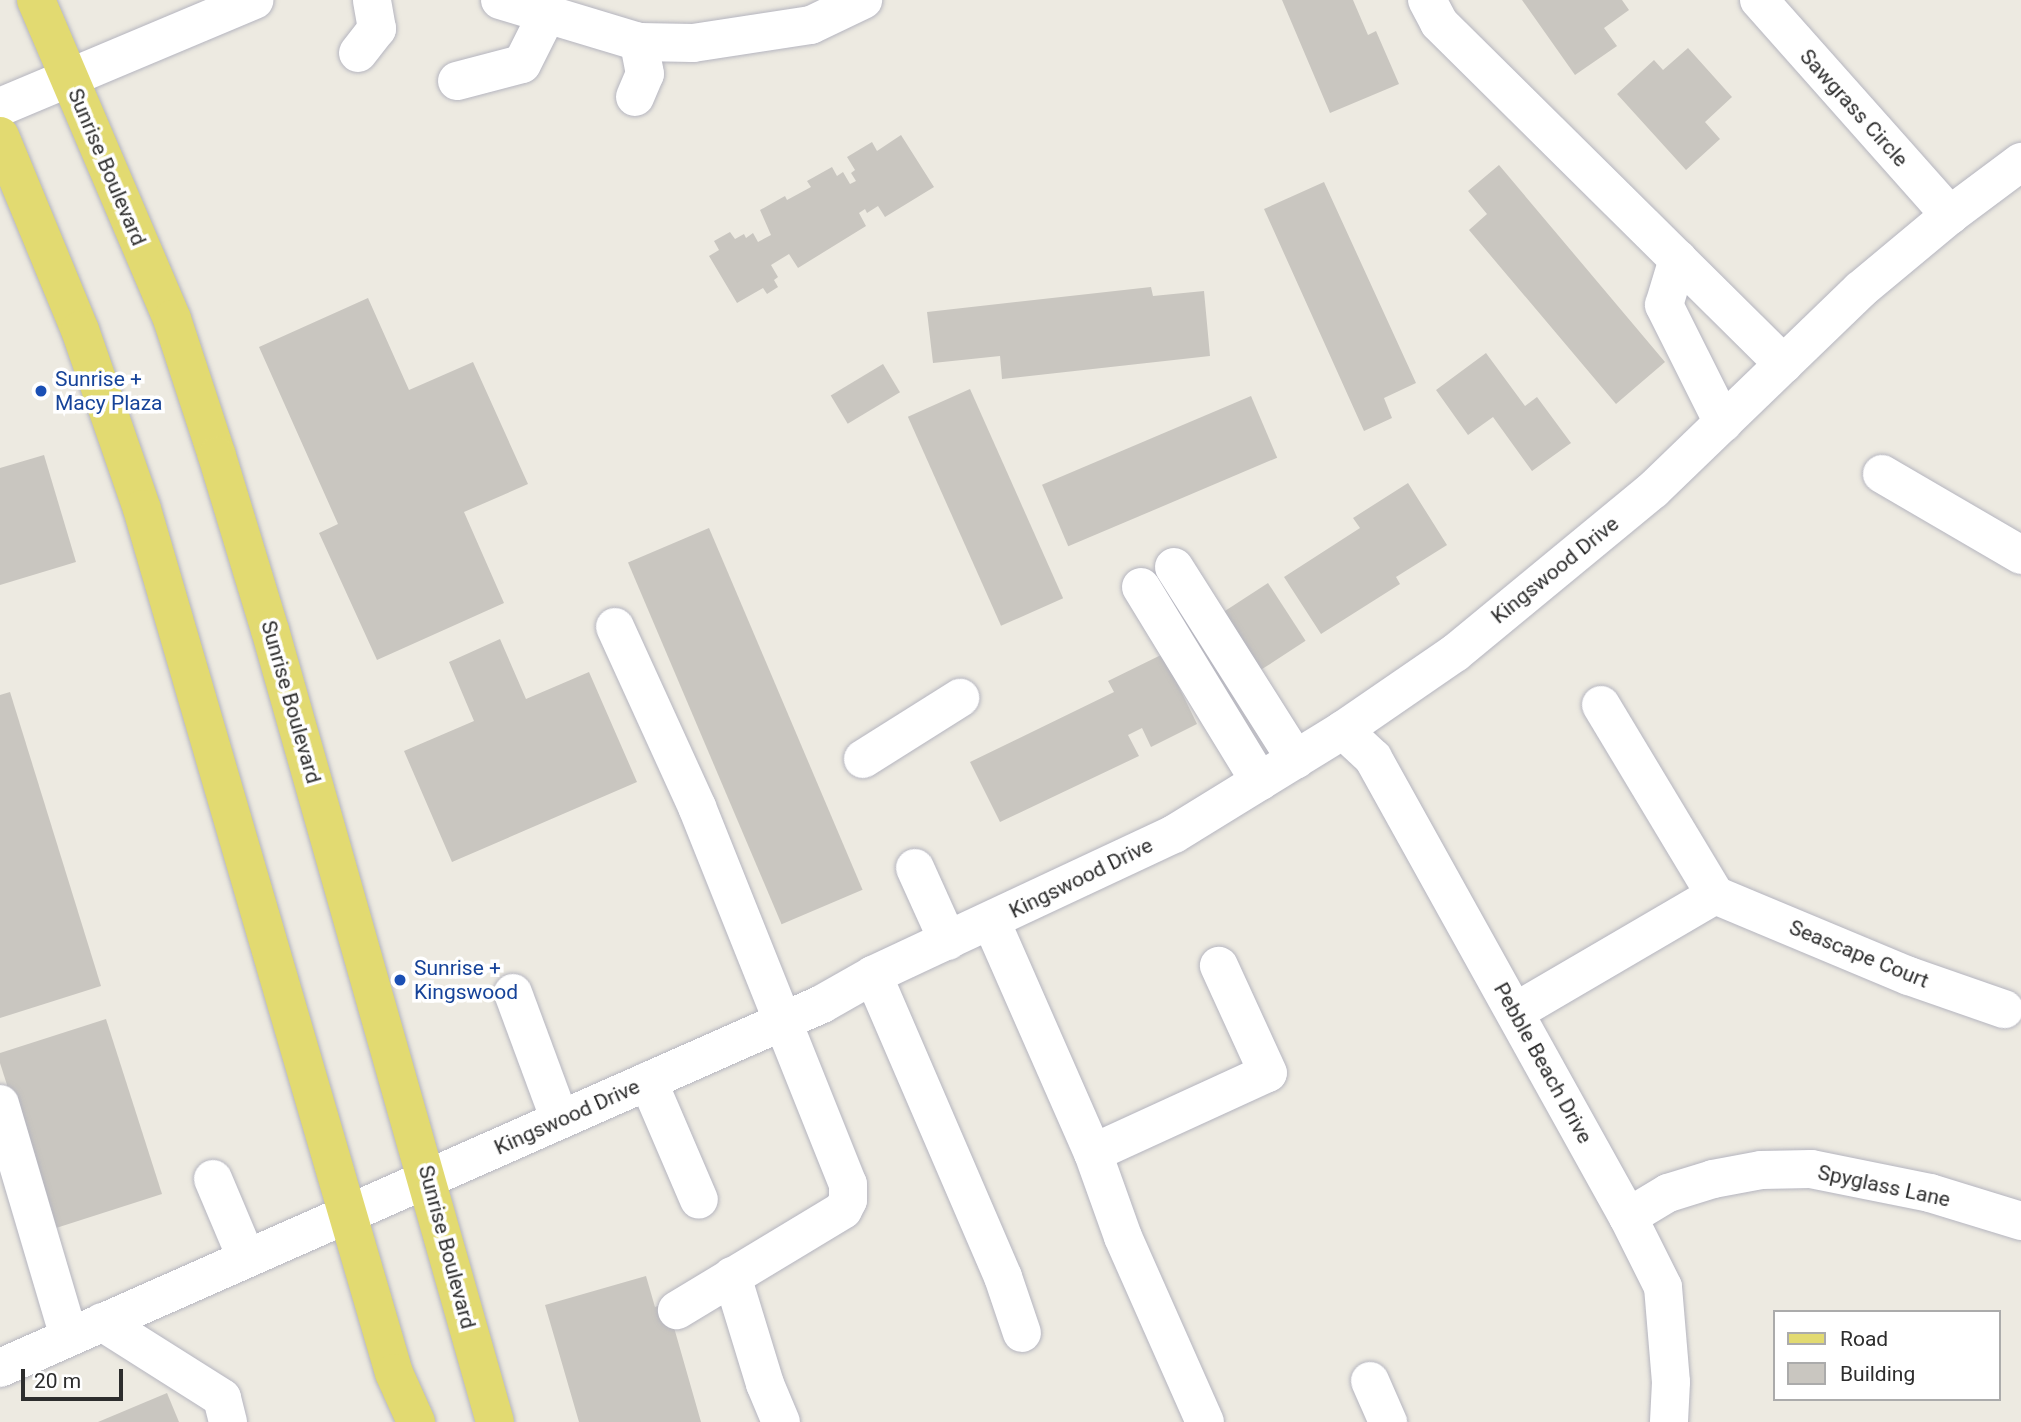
<!DOCTYPE html>
<style>
body{margin:0}
#map{position:relative;width:2021px;height:1422px;overflow:hidden;background:#edeae1;font-family:Roboto,sans-serif}
div>[style]{position:absolute}
[style*='--x']{left:calc(var(--x)*1px);top:calc(var(--y)*1px);width:calc(var(--w)*1px);rotate:calc(var(--a)*1deg)}
.building>*{inset:0;background:#c9c6c0;transform-origin:0 0}
.roads{filter:drop-shadow(0 0 2px #b5b5bf) drop-shadow(0 0 2px #b5b5bf)}
.minor>*{height:38px;margin:-19px;padding:0 19px;transform-origin:19px;border-radius:19px;background:#fff}
.major>*{height:38px;margin:-19px;padding:0 19px;transform-origin:19px;border-radius:19px;background:#e2da71}
.dots>*{width:19px;height:19px;translate:-50% -50%;box-sizing:border-box;border:4px solid #fff;border-radius:50%}
span{translate:-50% -50%;white-space:nowrap;text-align:center;line-height:1.15;-webkit-text-stroke:7px #fff;paint-order:stroke}
.street-label{font-size:21px;color:#2d2d2d}
.transit-label{font-size:21px;color:#164399}
.left{translate:0 -50%;text-align:left}
.legend{position:absolute;left:1773px;top:1310px;width:228px;height:91px;box-sizing:border-box;background:#fff;border:2px solid #ababab;margin:0;padding:9px 12px;list-style:none;font-size:21px;color:#2d2d2d}
.legend li{display:flex;align-items:center;gap:14px;height:35px}
.legend b{width:35px;border:2px solid #ababab}
.scale{position:absolute;left:21px;top:1369px;width:102px;height:32px;box-sizing:border-box;border:4px solid #2d2d2d;border-top:0;padding-left:9px;font-size:21px;line-height:24px;white-space:nowrap;color:#2d2d2d;-webkit-text-stroke:5px #fff;paint-order:stroke}
</style>
<div id="map">
<div class="building">
<div style="clip-path:polygon(1282px 0,1353px 0,1368px 35px,1376px 31px,1399px 84px,1330px 113px)"></div>
<div style="clip-path:polygon(1522px 0,1622px 0,1629px 10px,1604px 28px,1617px 46px,1575px 75px)"></div>
<div style="clip-path:polygon(1688px 48px,1732px 97px,1705px 122px,1720px 139px,1686px 170px,1617px 94px,1654px 60px,1663px 70px)"></div>
<div style="clip-path:polygon(901px 135px,934px 187px,885px 217px,878px 206px,867px 213px,865px 209px,859px 213px,866px 226px,798px 268px,789px 254px,771px 265px,778px 277px,774px 280px,778px 287px,767px 294px,763px 288px,737px 303px,709px 256px,719px 250px,714px 241px,730px 232px,735px 239px,744px 234px,746px 238px,753px 233px,758px 242px,771px 235px,760px 210px,785px 196px,787px 200px,811px 187px,807px 181px,832px 167px,837px 176px,843px 172px,850px 184px,856px 181px,851px 173px,855px 170px,847px 157px,872px 142px,877px 151px)"></div>
<div style="clip-path:polygon(1499px 165px,1665px 362px,1616px 404px,1469px 230px,1487px 214px,1468px 191px)"></div>
<div style="clip-path:polygon(1324px 182px,1416px 383px,1384px 398px,1392px 418px,1364px 431px,1264px 209px)"></div>
<div style="clip-path:polygon(1151px 287px,1153px 296px,1204px 291px,1210px 356px,1002px 379px,1000px 356px,933px 363px,927px 312px)"></div>
<div style="clip-path:polygon(368px 298px,409px 390px,473px 362px,528px 484px,464px 512px,504px 603px,377px 660px,319px 533px,338px 524px,259px 347px)"></div>
<div style="clip-path:polygon(1486px 353px,1525px 406px,1537px 397px,1571px 443px,1532px 471px,1493px 417px,1468px 435px,1436px 390px)"></div>
<div style="left:883px;top:364px;width:33px;height:61px;rotate:59deg"></div>
<div style="left:970px;top:389px;width:229px;height:68px;rotate:66deg"></div>
<div style="left:1251px;top:396px;width:67px;height:227px;rotate:67deg"></div>
<div style="clip-path:polygon(44px 455px,76px 562px,0 585px,0 468px)"></div>
<div style="clip-path:polygon(1408px 483px,1447px 545px,1396px 577px,1400px 584px,1321px 634px,1284px 577px,1360px 528px,1353px 518px)"></div>
<div style="left:709px;top:528px;width:393px;height:88px;rotate:67deg"></div>
<div style="left:1268px;top:583px;width:69px;height:55px;rotate:57deg"></div>
<div style="clip-path:polygon(500px 639px,526px 699px,589px 672px,637px 782px,452px 862px,404px 751px,474px 721px,449px 662px)"></div>
<div style="clip-path:polygon(1163px 654px,1197px 724px,1151px 747px,1142px 728px,1128px 735px,1139px 756px,1000px 822px,970px 762px,1114px 692px,1108px 681px)"></div>
<div style="clip-path:polygon(10px 692px,101px 986px,0 1018px,0 695px)"></div>
<div style="clip-path:polygon(106px 1019px,162px 1194px,53px 1229px,0 1063px,0 1053px)"></div>
<div style="clip-path:polygon(646px 1276px,655px 1307px,667px 1303px,701px 1422px,579px 1422px,545px 1305px)"></div>
<div style="clip-path:polygon(167px 1393px,179px 1422px,98px 1422px)"></div>
</div>
<div class="roads">
<div class="minor">
<div style="--x:500;--y:0;--w:145;--a:16.8"></div>
<div style="--x:639;--y:42;--w:54;--a:1.1"></div>
<div style="--x:693;--y:43;--w:119;--a:-8.7"></div>
<div style="--x:811;--y:25;--w:58;--a:-25.7"></div>
<div style="--x:1427;--y:0;--w:26;--a:62"></div>
<div style="--x:1439;--y:23;--w:485;--a:44.7"></div>
<div style="--x:1759;--y:0;--w:288;--a:48.4"></div>
<div style="--x:358;--y:53;--w:31;--a:-52"></div>
<div style="--x:377;--y:29;--w:29;--a:-100"></div>
<div style="--x:457;--y:81;--w:67;--a:-14.7"></div>
<div style="--x:522;--y:64;--w:56;--a:-63.4"></div>
<div style="--x:635;--y:97;--w:25;--a:-67"></div>
<div style="--x:645;--y:74;--w:33;--a:-101"></div>
<div style="--x:0;--y:107;--w:276;--a:-22.8"></div>
<div style="--x:1678;--y:259;--w:48;--a:106.9"></div>
<div style="--x:1664;--y:305;--w:132;--a:63.4"></div>
<div style="--x:1882;--y:474;--w:161;--a:30.2"></div>
<div style="--x:1174;--y:567;--w:228;--a:57.7"></div>
<div style="--x:1141;--y:587;--w:228;--a:58.6"></div>
<div style="--x:615;--y:627;--w:198;--a:65.5"></div>
<div style="--x:697;--y:807;--w:406;--a:68.2"></div>
<div style="--x:848;--y:1184;--w:16;--a:90"></div>
<div style="--x:848;--y:1200;--w:11;--a:117"></div>
<div style="--x:843;--y:1210;--w:194;--a:148.9"></div>
<div style="--x:1601;--y:705;--w:222;--a:59"></div>
<div style="--x:1715;--y:895;--w:210;--a:22.7"></div>
<div style="--x:1909;--y:976;--w:101;--a:19.2"></div>
<div style="--x:1343;--y:730;--w:41;--a:43"></div>
<div style="--x:1373;--y:758;--w:525;--a:60.95"></div>
<div style="--x:1628;--y:1217;--w:78;--a:63.4"></div>
<div style="--x:1663;--y:1287;--w:95;--a:85.2"></div>
<div style="--x:1671;--y:1382;--w:40;--a:92.9"></div>
<div style="--x:863;--y:759;--w:115;--a:-32.2"></div>
<div style="--x:915;--y:868;--w:80;--a:65.7"></div>
<div style="--x:991;--y:921;--w:253;--a:66.3"></div>
<div style="--x:1093;--y:1153;--w:89;--a:70.3"></div>
<div style="--x:1123;--y:1237;--w:202;--a:66.1"></div>
<div style="--x:873;--y:975;--w:329;--a:66.7"></div>
<div style="--x:1003;--y:1277;--w:59;--a:71.3"></div>
<div style="--x:513;--y:993;--w:135;--a:69.7"></div>
<div style="--x:1515;--y:1012;--w:232;--a:-30.3"></div>
<div style="--x:648;--y:1081;--w:129;--a:66.8"></div>
<div style="--x:0;--y:1104;--w:243;--a:73.5"></div>
<div style="--x:1093;--y:1153;--w:192;--a:-24.6"></div>
<div style="--x:1268;--y:1073;--w:118;--a:-114.6"></div>
<div style="--x:213;--y:1179;--w:85;--a:67.1"></div>
<div style="--x:1628;--y:1217;--w:47;--a:-31"></div>
<div style="--x:1668;--y:1193;--w:47;--a:-17.3"></div>
<div style="--x:1713;--y:1179;--w:49;--a:-10.6"></div>
<div style="--x:1761;--y:1170;--w:50;--a:-1.1"></div>
<div style="--x:1811;--y:1169;--w:121;--a:11.4"></div>
<div style="--x:1930;--y:1193;--w:95;--a:17.1"></div>
<div style="--x:732;--y:1276;--w:113;--a:73"></div>
<div style="--x:765;--y:1384;--w:41;--a:67.2"></div>
<div style="--x:102;--y:1322;--w:142;--a:32.3"></div>
<div style="--x:222;--y:1398;--w:25;--a:76"></div>
<div style="--x:0;--y:1368;--w:899;--a:-23.88"></div>
<div style="--x:822;--y:1004;--w:59;--a:-29.6"></div>
<div style="--x:873;--y:975;--w:332;--a:-25.1"></div>
<div style="--x:1174;--y:834;--w:198;--a:-31.6"></div>
<div style="--x:1343;--y:730;--w:136;--a:-34.5"></div>
<div style="--x:1455;--y:653;--w:256;--a:-39.5"></div>
<div style="--x:1653;--y:490;--w:288;--a:-44"></div>
<div style="--x:1860;--y:290;--w:117;--a:-39.8"></div>
<div style="--x:1950;--y:215;--w:89;--a:-36.7"></div>
<div style="--x:1370;--y:1381;--w:45;--a:66.3"></div>
</div>
<div class="major">
<div style="--x:36;--y:0;--w:347;--a:66.9"></div>
<div style="--x:172;--y:319;--w:144;--a:71.8"></div>
<div style="--x:217;--y:456;--w:182;--a:73.1"></div>
<div style="--x:270;--y:630;--w:823;--a:74.14"></div>
<div style="--x:0;--y:136;--w:210;--a:67.6"></div>
<div style="--x:80;--y:330;--w:189;--a:70.9"></div>
<div style="--x:142;--y:509;--w:900;--a:73.74"></div>
<div style="--x:394;--y:1373;--w:54;--a:65.8"></div>
</div>
</div>
<div class="dots">
<div style="left:41px;top:391px;background:#1a4fb4"></div>
<div style="left:400px;top:980px;background:#1a4fb4"></div>
</div>
<div class="street-label">
<span style="left:1854px;top:108px;rotate:48deg">Sawgrass Circle</span>
<span style="left:107px;top:167px;rotate:67deg">Sunrise Boulevard</span>
<span style="left:1555px;top:570px;rotate:-39deg">Kingswood Drive</span>
<span style="left:291px;top:702px;rotate:74deg">Sunrise Boulevard</span>
<span style="left:1081px;top:878px;rotate:-26deg">Kingswood Drive</span>
<span style="left:1859px;top:954px;rotate:22deg">Seascape Court</span>
<span style="left:1543px;top:1063px;rotate:61deg">Pebble Beach Drive</span>
<span style="left:567px;top:1117px;rotate:-24deg">Kingswood Drive</span>
<span style="left:1884px;top:1186px;rotate:12deg">Spyglass Lane</span>
<span style="left:447px;top:1247px;rotate:75deg">Sunrise Boulevard</span>
</div>
<div class="transit-label">
<span class="left" style="left:55px;top:391px">Sunrise +<br>Macy Plaza</span>
<span class="left" style="left:414px;top:980px">Sunrise +<br>Kingswood</span>
</div>
<ul class="legend">
<li><b style="height:9px;background:#e2da71"></b>Road</li>
<li><b style="height:19px;background:#c9c6c0"></b>Building</li>
</ul>
<div class="scale">20 m</div>
</div>
